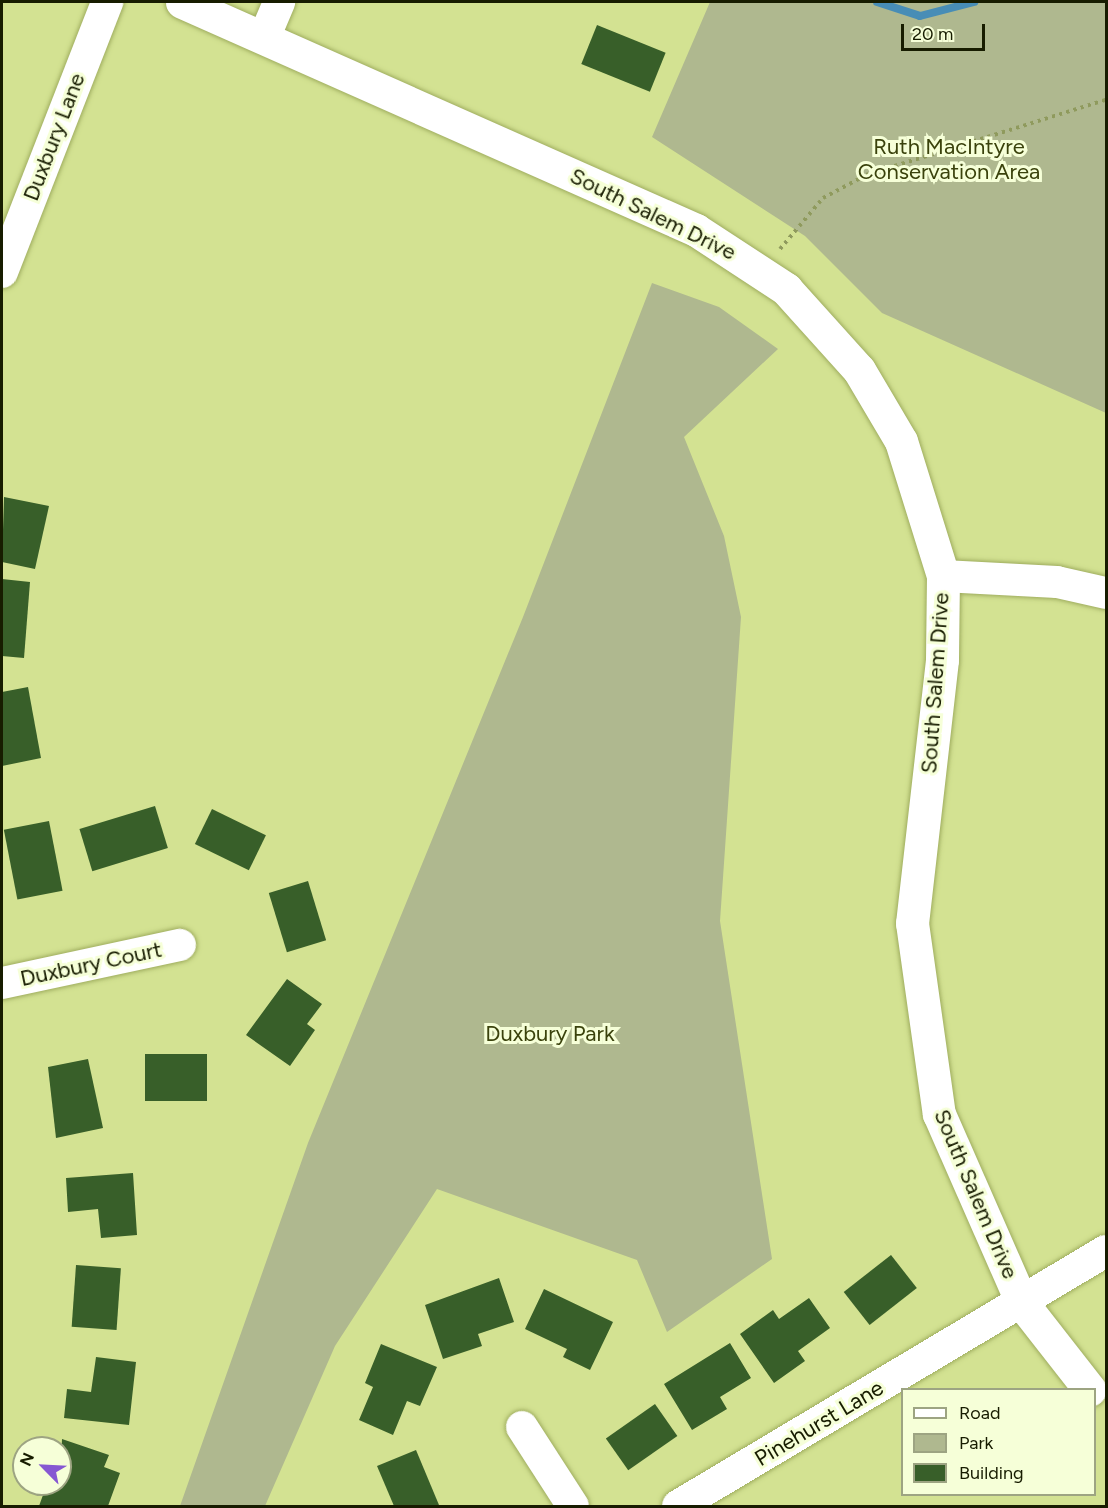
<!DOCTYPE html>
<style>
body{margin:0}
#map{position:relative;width:1108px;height:1508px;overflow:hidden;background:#d3e292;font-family:Figtree,sans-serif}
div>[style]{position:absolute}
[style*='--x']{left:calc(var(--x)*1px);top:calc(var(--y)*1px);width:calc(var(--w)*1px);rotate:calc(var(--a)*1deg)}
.green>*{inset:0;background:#afb88f}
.stream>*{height:8px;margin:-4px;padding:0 4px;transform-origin:4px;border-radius:4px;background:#488db6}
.building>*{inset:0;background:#385f29;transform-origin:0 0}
.path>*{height:4px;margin-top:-2px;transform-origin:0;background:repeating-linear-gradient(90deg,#8f9a5d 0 3px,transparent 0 7.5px)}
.roads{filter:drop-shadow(0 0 2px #9fad5f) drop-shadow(0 0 2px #9fad5f)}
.street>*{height:32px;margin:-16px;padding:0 16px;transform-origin:16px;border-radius:16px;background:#fff}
.secondary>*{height:33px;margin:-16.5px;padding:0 16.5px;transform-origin:16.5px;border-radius:16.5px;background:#fff}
span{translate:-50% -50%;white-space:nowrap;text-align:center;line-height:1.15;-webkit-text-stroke:6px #f6ffd8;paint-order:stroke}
.street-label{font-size:22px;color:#171c00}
.park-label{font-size:22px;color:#3a420c}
.frame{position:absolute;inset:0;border:3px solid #171c00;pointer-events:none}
.legend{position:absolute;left:901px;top:1388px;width:195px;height:108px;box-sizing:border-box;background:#f6ffd8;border:2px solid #9da482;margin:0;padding:8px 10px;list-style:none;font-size:18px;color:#171c00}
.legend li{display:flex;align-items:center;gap:12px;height:30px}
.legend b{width:30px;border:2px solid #9da482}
.north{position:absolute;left:12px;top:1436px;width:60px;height:60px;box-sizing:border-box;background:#f6ffd8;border:2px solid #9da482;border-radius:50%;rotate:294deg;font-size:16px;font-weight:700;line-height:24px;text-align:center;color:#171c00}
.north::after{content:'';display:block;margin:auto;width:21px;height:27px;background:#8658d2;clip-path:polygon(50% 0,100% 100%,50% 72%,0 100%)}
.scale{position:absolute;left:901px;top:24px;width:84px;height:27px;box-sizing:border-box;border:3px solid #171c00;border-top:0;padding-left:8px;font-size:18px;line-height:21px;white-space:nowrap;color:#171c00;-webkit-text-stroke:4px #f6ffd8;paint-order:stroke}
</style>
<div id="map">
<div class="green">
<div style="clip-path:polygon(710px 2px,1106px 2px,1106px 413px,882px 313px,805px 236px,652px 137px)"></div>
<div style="clip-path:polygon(652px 283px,719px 307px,778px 349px,684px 437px,724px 536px,741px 617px,720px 921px,772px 1259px,667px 1332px,637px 1260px,437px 1189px,335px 1346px,265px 1506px,180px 1506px,308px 1143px,523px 617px)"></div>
</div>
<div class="stream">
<div style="--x:877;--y:2;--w:45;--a:18"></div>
<div style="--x:920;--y:16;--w:56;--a:-14.5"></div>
</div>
<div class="building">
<div style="left:597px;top:25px;width:74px;height:42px;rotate:22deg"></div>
<div style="clip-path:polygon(4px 497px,49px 506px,35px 569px,2px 562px)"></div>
<div style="clip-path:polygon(2px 579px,30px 582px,24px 658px,2px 656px)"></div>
<div style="clip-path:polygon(28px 687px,41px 758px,2px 766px,2px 692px)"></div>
<div style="left:155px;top:806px;width:44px;height:79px;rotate:73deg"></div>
<div style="left:212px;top:809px;width:60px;height:39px;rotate:26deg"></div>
<div style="left:49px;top:821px;width:71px;height:46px;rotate:79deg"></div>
<div style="left:308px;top:881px;width:62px;height:41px;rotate:73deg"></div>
<div style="clip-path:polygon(287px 979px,322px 1004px,307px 1024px,315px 1030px,290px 1066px,246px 1035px)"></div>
<div style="left:207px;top:1054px;width:47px;height:62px;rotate:90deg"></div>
<div style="clip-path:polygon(88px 1059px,103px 1128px,56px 1138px,48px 1067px)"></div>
<div style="clip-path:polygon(133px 1173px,137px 1235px,101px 1238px,98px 1209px,68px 1212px,66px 1178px)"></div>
<div style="left:891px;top:1255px;width:42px;height:60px;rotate:52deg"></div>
<div style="left:76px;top:1265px;width:45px;height:62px;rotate:4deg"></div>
<div style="clip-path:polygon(499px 1278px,514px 1322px,478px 1334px,482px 1346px,443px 1359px,425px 1305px)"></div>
<div style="clip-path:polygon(544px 1289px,613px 1322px,590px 1370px,563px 1357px,567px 1349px,525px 1329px)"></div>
<div style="clip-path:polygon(809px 1298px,830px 1328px,798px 1351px,805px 1361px,774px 1383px,740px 1334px,773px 1310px,779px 1319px)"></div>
<div style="clip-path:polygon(730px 1343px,751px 1378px,720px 1397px,727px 1409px,692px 1430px,664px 1384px)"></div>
<div style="clip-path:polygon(381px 1344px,437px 1367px,420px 1406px,407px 1401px,393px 1435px,359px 1420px,373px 1387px,365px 1383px)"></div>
<div style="clip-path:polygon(96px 1357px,136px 1362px,129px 1425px,64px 1418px,67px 1389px,91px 1392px)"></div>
<div style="left:655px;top:1404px;width:39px;height:60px;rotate:55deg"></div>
<div style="clip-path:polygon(62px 1439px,109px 1455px,104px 1467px,120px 1473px,108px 1506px,39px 1506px,47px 1484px,60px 1484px)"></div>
<div style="clip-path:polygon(416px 1450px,439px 1505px,394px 1506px,377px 1466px)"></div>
</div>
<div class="path">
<div style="--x:780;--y:249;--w:67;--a:-49.9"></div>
<div style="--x:823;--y:198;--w:49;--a:-28.1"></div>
<div style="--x:866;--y:175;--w:251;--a:-17.4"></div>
</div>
<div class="roads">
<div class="street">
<div style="--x:264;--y:38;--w:39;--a:-67"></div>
<div style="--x:2;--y:272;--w:290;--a:-68.7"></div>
<div style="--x:943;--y:576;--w:114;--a:3"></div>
<div style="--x:1057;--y:582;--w:50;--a:12.7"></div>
<div style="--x:2;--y:983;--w:182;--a:-12.1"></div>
<div style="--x:522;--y:1427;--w:94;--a:57.2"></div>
<div style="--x:678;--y:1506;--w:498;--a:-30.8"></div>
</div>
<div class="secondary">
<div style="--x:182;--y:2;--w:562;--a:23.92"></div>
<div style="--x:696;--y:230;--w:108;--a:33.2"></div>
<div style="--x:786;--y:289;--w:109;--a:48"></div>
<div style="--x:859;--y:370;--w:82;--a:59.4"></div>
<div style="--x:901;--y:441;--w:141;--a:72.7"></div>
<div style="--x:943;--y:576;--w:84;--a:90.7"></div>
<div style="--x:942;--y:660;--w:265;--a:96.5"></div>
<div style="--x:912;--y:923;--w:193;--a:82"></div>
<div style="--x:939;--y:1114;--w:206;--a:66.3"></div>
<div style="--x:1022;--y:1303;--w:110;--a:52"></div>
</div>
</div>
<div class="street-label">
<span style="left:54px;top:137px;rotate:-69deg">Duxbury Lane</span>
<span style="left:653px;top:214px;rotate:26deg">South Salem Drive</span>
<span style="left:935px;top:683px;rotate:-86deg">South Salem Drive</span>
<span style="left:91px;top:964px;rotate:-12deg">Duxbury Court</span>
<span style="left:976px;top:1194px;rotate:67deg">South Salem Drive</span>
<span style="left:819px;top:1423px;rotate:-31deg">Pinehurst Lane</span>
</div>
<div class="park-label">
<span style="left:949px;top:159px">Ruth MacIntyre<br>Conservation Area</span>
<span style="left:550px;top:1034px">Duxbury Park</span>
</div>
<div class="frame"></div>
<ul class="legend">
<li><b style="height:8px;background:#fff"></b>Road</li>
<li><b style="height:16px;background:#afb88f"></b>Park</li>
<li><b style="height:16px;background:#385f29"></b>Building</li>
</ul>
<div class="north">N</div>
<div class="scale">20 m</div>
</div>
